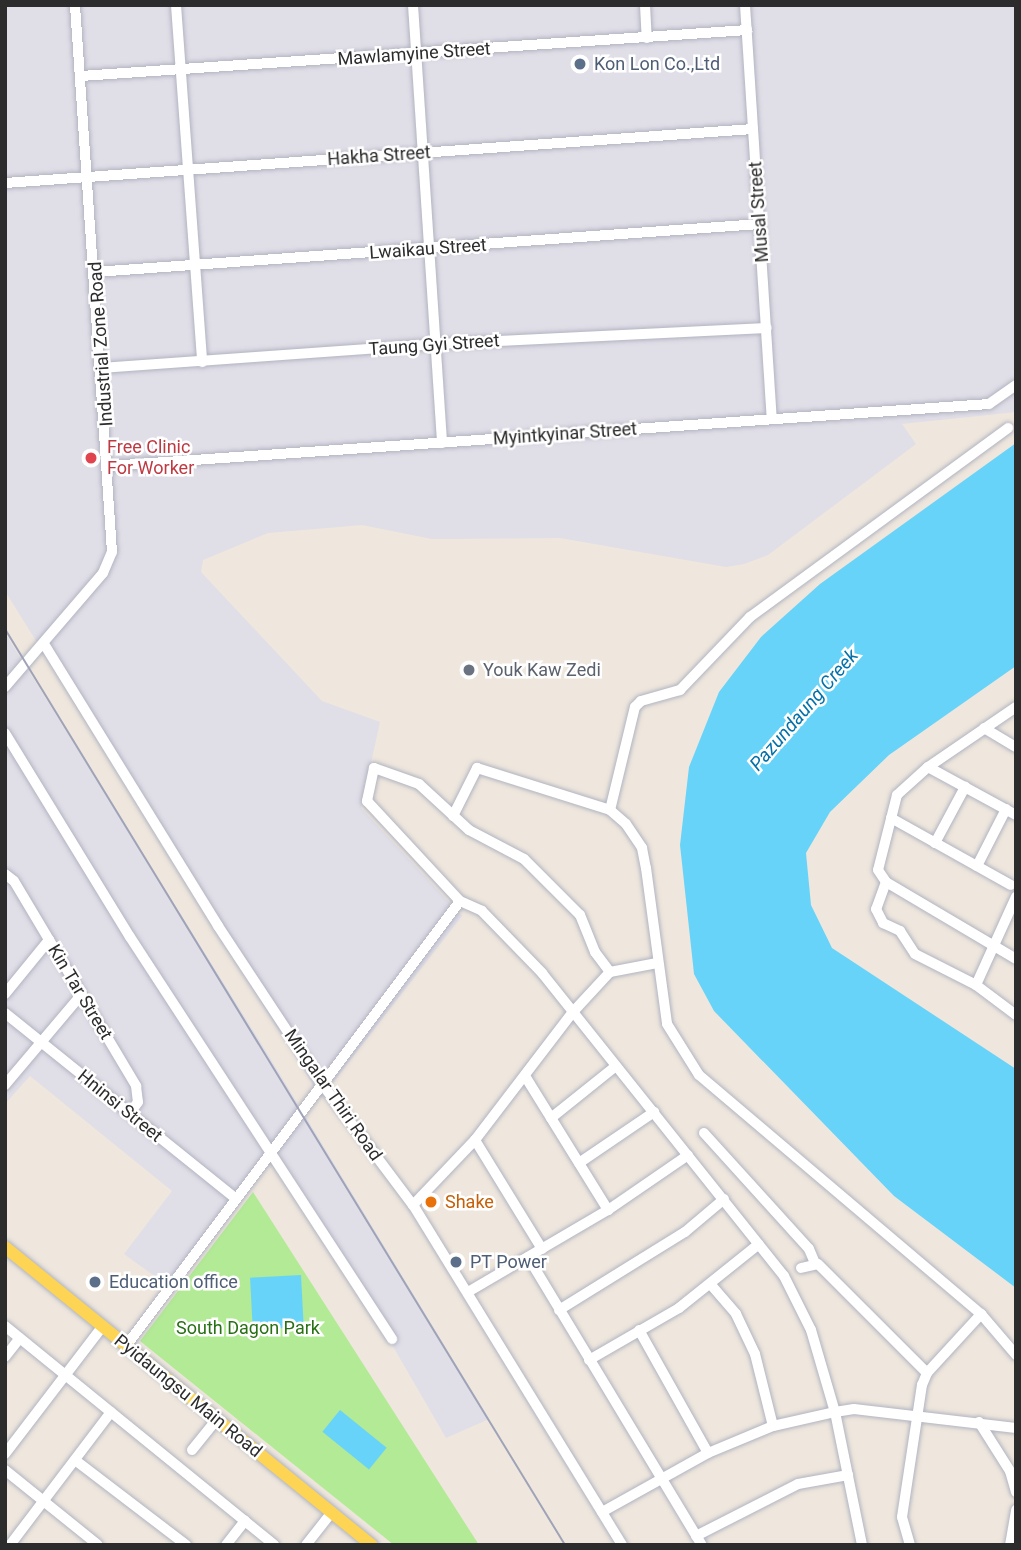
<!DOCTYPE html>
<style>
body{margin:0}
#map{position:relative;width:1021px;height:1550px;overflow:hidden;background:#efe7dd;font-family:Roboto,sans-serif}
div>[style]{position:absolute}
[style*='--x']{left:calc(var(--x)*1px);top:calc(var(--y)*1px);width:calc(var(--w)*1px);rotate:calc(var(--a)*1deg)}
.industrial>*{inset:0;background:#e0dee7}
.green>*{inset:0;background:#b2ea95}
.water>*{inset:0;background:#68d3f9;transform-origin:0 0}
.roads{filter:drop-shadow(0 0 2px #b1b4c1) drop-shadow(0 0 2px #b1b4c1)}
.minor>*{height:10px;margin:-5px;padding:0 5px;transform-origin:5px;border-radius:5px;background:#fff}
.major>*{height:12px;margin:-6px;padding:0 6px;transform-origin:6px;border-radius:6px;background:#fdd454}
.rail>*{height:2px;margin:-1px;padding:0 1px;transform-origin:1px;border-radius:1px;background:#9fa3b8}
.dots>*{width:19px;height:19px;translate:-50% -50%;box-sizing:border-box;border:4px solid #fff;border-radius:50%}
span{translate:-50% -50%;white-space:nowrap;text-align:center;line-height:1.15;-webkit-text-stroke:5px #fff;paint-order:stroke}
.street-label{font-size:18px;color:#2c2c2c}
.service-label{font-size:18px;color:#4e5e75}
.left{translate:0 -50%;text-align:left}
.health-label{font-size:18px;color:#be3a42}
.worship-label{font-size:18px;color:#5b616d}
.food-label{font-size:18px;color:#c56008}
.park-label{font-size:18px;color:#287014}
.water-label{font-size:19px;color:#0271aa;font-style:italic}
.frame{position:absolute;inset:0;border:7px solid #2c2c2c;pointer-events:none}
</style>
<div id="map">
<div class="industrial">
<div style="clip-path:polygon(5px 5px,1016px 5px,1016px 412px,902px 424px,916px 444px,768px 555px,744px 564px,726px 567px,560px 538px,432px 539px,362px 525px,268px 533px,203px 560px,201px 572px,322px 701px,380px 722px,361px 808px,462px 916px,321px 1098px,5px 591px)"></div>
<div style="clip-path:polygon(5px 633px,261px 1043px,489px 1419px,446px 1438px,369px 1305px,269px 1155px,171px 1288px,124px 1254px,172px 1191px,30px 1076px,5px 1104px)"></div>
</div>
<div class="green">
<div style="clip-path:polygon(253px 1192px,479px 1545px,394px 1545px,140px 1341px)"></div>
</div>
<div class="water">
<div style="clip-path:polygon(1016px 443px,1016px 666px,889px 755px,830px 812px,806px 853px,811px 905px,832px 948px,1016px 1069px,1016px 1288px,894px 1196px,714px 1011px,694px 974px,680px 845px,689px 767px,719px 692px,761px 637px,820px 584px)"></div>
<div style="left:301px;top:1275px;width:52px;height:51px;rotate:87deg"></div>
<div style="left:340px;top:1410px;width:60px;height:28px;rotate:39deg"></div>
</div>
<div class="roads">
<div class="minor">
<div style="--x:176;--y:5;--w:358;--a:85.8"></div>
<div style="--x:413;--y:5;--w:439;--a:86.2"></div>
<div style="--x:645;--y:5;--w:33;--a:87"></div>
<div style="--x:745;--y:5;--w:414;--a:86.3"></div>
<div style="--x:81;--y:76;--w:668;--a:-3.95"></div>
<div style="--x:5;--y:183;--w:750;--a:-4.13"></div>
<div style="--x:95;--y:272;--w:667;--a:-4.13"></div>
<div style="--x:102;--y:368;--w:336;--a:-4.1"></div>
<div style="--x:437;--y:344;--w:330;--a:-2.8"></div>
<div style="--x:109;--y:466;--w:882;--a:-4.03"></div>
<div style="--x:989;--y:404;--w:33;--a:-35"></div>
<div style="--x:44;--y:644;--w:331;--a:58.3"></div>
<div style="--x:218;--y:926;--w:189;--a:56.6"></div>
<div style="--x:322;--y:1084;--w:151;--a:53.1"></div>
<div style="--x:413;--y:1205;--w:399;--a:58.4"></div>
<div style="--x:5;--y:687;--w:150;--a:-49.3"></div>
<div style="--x:103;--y:573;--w:23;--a:-67"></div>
<div style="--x:112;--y:552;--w:548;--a:-93.87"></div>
<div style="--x:1016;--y:707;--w:107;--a:145.7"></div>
<div style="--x:928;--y:767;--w:42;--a:137.9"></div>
<div style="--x:897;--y:795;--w:77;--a:104.2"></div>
<div style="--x:878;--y:870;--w:14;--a:56"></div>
<div style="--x:886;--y:882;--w:151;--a:30.6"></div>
<div style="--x:984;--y:728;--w:37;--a:31"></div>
<div style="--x:5;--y:733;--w:239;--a:58.5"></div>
<div style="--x:130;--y:937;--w:480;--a:56.9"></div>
<div style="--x:928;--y:767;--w:100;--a:28.6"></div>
<div style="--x:610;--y:810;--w:106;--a:-76.4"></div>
<div style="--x:635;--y:707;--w:8;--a:-45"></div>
<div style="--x:641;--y:701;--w:41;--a:-15.8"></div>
<div style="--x:680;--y:690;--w:101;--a:-46.2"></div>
<div style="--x:750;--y:617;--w:320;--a:-36.2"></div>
<div style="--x:453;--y:816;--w:54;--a:-63.4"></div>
<div style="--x:477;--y:768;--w:139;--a:17.5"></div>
<div style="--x:610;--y:810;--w:21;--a:41"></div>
<div style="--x:626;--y:824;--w:29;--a:56"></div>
<div style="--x:642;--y:848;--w:20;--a:79"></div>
<div style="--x:646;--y:868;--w:157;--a:82.3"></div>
<div style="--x:667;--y:1024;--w:60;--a:57.9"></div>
<div style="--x:699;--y:1075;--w:370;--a:40.3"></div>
<div style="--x:981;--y:1314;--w:54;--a:49.5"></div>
<div style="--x:891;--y:818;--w:137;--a:29.2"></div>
<div style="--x:935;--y:843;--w:64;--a:-61.8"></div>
<div style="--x:977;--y:866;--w:64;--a:-63"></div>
<div style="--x:5;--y:874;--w:11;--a:38"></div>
<div style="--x:14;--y:881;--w:239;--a:59.2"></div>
<div style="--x:136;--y:1086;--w:16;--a:83"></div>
<div style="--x:138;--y:1102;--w:14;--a:126"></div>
<div style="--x:886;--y:882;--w:29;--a:110"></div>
<div style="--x:876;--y:909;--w:16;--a:63"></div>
<div style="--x:883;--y:923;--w:19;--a:25"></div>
<div style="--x:900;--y:931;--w:27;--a:57"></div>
<div style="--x:915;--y:954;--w:68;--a:26.9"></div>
<div style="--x:976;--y:985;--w:50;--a:36.9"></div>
<div style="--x:610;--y:972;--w:25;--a:-127"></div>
<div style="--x:595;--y:952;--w:40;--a:-112"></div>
<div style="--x:580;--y:915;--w:79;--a:-135"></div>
<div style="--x:524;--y:859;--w:62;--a:-152.2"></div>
<div style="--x:469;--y:830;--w:68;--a:-137.4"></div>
<div style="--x:419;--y:784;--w:48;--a:-160.4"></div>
<div style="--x:374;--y:768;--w:34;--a:102"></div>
<div style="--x:367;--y:801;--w:137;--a:47.1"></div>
<div style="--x:460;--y:901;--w:24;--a:24"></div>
<div style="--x:482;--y:911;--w:86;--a:45.9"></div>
<div style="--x:542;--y:973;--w:388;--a:51.4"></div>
<div style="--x:784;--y:1276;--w:60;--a:63.4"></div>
<div style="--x:811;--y:1330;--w:85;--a:73.7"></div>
<div style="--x:835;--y:1412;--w:136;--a:78.5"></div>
<div style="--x:976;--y:985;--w:97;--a:-65.6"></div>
<div style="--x:5;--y:994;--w:70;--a:-50.8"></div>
<div style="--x:5;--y:1013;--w:295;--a:38.8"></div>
<div style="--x:525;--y:1076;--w:158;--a:58.2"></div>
<div style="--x:5;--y:1085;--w:118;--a:-49.8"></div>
<div style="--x:551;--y:1118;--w:83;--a:-38.7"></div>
<div style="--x:704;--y:1133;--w:156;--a:47.8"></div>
<div style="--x:809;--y:1249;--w:15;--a:67"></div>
<div style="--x:475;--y:1140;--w:128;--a:58.4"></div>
<div style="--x:579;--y:1163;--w:91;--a:-34.2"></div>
<div style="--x:413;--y:1205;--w:90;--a:-46.4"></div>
<div style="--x:475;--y:1140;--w:160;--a:-52.6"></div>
<div style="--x:572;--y:1013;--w:56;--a:-47.2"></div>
<div style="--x:610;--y:972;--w:48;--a:-10.8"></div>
<div style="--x:528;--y:1257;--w:336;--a:58.9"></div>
<div style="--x:801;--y:1268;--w:17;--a:-13"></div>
<div style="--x:818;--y:1264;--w:154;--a:45"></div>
<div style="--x:712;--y:1286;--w:37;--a:49"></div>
<div style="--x:736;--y:1314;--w:44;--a:64.6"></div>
<div style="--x:755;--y:1354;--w:74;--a:76"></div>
<div style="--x:468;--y:1292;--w:162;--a:-30.4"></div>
<div style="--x:608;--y:1210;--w:97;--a:-34.5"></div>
<div style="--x:559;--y:1310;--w:148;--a:-31.8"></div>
<div style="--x:685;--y:1232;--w:51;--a:-40.2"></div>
<div style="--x:5;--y:1326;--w:347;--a:39.1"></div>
<div style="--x:639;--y:1330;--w:141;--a:60.7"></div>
<div style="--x:126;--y:1346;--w:556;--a:-53.11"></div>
<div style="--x:5;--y:1357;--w:24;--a:-52"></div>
<div style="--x:589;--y:1360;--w:104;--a:-30"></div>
<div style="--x:679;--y:1308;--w:102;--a:-38.7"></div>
<div style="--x:979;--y:1422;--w:58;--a:57.7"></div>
<div style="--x:1010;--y:1471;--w:22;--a:74"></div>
<div style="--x:192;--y:1450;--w:40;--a:-51"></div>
<div style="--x:5;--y:1454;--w:160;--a:-52.6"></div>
<div style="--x:75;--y:1460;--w:140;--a:37.4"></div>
<div style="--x:5;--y:1470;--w:119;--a:38.9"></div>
<div style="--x:602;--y:1512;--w:121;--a:-29.1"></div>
<div style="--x:708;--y:1453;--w:70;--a:-22.6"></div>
<div style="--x:773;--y:1426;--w:64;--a:-12.7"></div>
<div style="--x:835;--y:1412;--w:19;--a:-9"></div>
<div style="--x:854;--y:1409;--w:163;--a:6.7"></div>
<div style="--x:696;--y:1536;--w:114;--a:-27"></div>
<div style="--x:798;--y:1484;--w:51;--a:-10.2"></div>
<div style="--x:10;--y:1545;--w:167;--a:-52.8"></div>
<div style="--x:226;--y:1545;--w:31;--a:-52"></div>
<div style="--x:306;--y:1545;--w:42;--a:-51.8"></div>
<div style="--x:910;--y:1545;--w:29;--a:-106"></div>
<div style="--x:902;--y:1517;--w:134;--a:-81.4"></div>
<div style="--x:922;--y:1385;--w:13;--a:-67"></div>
<div style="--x:927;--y:1373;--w:80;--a:-47.5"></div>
<div style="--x:1010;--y:1545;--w:36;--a:-80"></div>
</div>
<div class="major">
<div style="--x:5;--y:1247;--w:473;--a:39.1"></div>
</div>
</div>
<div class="rail">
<div style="--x:5;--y:629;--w:1074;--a:58.56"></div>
</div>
<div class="dots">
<div style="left:580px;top:64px;background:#5c6f8a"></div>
<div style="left:91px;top:458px;background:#e0444e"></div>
<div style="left:469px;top:670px;background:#6b7280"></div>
<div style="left:431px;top:1202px;background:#e8710a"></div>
<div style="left:456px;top:1262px;background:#5c6f8a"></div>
<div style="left:95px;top:1282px;background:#5c6f8a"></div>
</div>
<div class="street-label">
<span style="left:414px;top:54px;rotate:-4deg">Mawlamyine Street</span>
<span style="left:379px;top:156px;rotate:-4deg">Hakha Street</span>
<span style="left:759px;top:212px;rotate:-94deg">Musal Street</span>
<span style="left:428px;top:249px;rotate:-4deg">Lwaikau Street</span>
<span style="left:101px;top:344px;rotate:-94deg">Industrial Zone Road</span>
<span style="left:434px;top:345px;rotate:-4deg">Taung Gyi Street</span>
<span style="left:565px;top:434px;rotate:-4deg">Myintkyinar Street</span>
<span style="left:80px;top:992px;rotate:59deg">Kin Tar Street</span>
<span style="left:333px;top:1095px;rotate:55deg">Mingalar Thiri Road</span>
<span style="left:120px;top:1106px;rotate:39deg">Hninsi Street</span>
<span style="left:188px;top:1396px;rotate:39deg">Pyidaungsu Main Road</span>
</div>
<div class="service-label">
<span class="left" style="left:594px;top:64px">Kon Lon Co.,Ltd</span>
<span class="left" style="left:470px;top:1262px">PT Power</span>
<span class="left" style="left:109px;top:1282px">Education office</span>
</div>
<div class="health-label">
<span class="left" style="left:107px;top:458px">Free Clinic<br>For Worker</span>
</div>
<div class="worship-label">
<span class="left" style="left:483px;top:670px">Youk Kaw Zedi</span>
</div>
<div class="food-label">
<span class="left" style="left:445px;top:1202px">Shake</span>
</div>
<div class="park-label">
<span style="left:248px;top:1328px">South Dagon Park</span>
</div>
<div class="water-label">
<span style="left:804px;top:710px;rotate:-49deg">Pazundaung Creek</span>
</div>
<div class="frame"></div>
</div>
